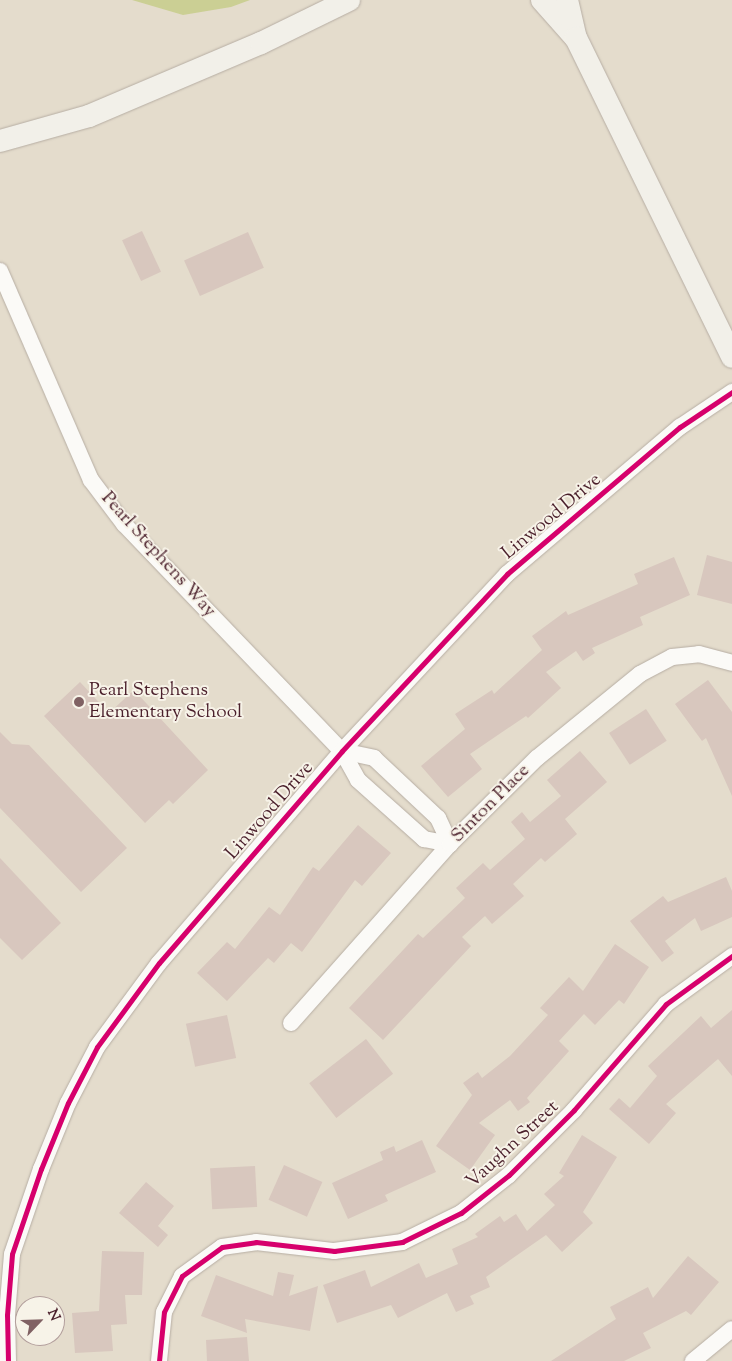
<!DOCTYPE html>
<style>
body{margin:0}
#map{position:relative;width:732px;height:1361px;overflow:hidden;background:#e4dccc;font-family:"Sorts Mill Goudy",serif}
div>[style]{position:absolute}
[style*='--x']{left:calc(var(--x)*1px);top:calc(var(--y)*1px);width:calc(var(--w)*1px);rotate:calc(var(--a)*1deg)}
.green>*{inset:0;background:#cbcf94}
.building>*{inset:0;background:#d8c7be;transform-origin:0 0}
.roads{filter:drop-shadow(0 0 1px #b6ada3) drop-shadow(0 0 1px #b6ada3)}
.street>*{height:16px;margin:-8px;padding:0 8px;transform-origin:8px;border-radius:8px;background:#fbfaf7}
.secondary>*{height:22px;margin:-11px;padding:0 11px;transform-origin:11px;border-radius:11px;background:#f2f0e9}
.cycleway>*{height:5px;margin:-2.5px;padding:0 2.5px;transform-origin:2.5px;border-radius:2.5px;background:#d6006c}
.dots>*{width:14px;height:14px;translate:-50% -50%;box-sizing:border-box;border:2px solid #f7f3e8;border-radius:50%}
span{translate:-50% -50%;white-space:nowrap;text-align:center;line-height:1.15;-webkit-text-stroke:4px #f7f3e8;paint-order:stroke}
.street-label{font-size:19px;color:#4a1f2b}
.poi-label{font-size:19px;color:#4a1f2b}
.left{translate:0 -50%;text-align:left}
.north{position:absolute;left:15px;top:1296px;width:50px;height:50px;box-sizing:border-box;background:#f7f3e8;border:1px solid #b29e9c;border-radius:50%;rotate:66deg;font-size:14px;font-weight:700;line-height:20px;text-align:center;color:#4a1f2b}
.north::after{content:'';display:block;margin:auto;width:18px;height:22px;background:#806163;clip-path:polygon(50% 0,100% 100%,50% 72%,0 100%)}
</style>
<div id="map">
<div class="green">
<div style="clip-path:polygon(132px 0,250px 0,231px 7px,183px 15px)"></div>
</div>
<div class="building">
<div style="left:142px;top:231px;width:45px;height:22px;rotate:65deg"></div>
<div style="left:248px;top:232px;width:39px;height:70px;rotate:66deg"></div>
<div style="clip-path:polygon(707px 555px,732px 562px,732px 604px,697px 595px)"></div>
<div style="clip-path:polygon(674px 557px,690px 595px,640px 617px,643px 625px,592px 648px,595px 653px,583px 661px,576px 651px,546px 672px,561px 688px,528px 718px,526px 716px,470px 754px,482px 769px,448px 797px,421px 766px,465px 729px,455px 714px,492px 690px,494px 694px,542px 650px,532px 636px,566px 611px,568px 615px,638px 584px,634px 574px)"></div>
<div style="clip-path:polygon(708px 680px,732px 712px,732px 796px,706px 738px,702px 741px,675px 704px)"></div>
<div style="clip-path:polygon(80px 682px,109px 713px,134px 690px,208px 770px,173px 804px,169px 800px,145px 823px,44px 716px)"></div>
<div style="left:646px;top:709px;width:38px;height:44px;rotate:57deg"></div>
<div style="clip-path:polygon(0 732px,12px 744px,29px 745px,127px 848px,81px 892px,0 808px)"></div>
<div style="clip-path:polygon(580px 751px,607px 782px,565px 819px,577px 834px,545px 862px,541px 858px,513px 884px,524px 896px,492px 924px,485px 916px,462px 937px,471px 946px,383px 1040px,349px 1008px,418px 934px,423px 938px,465px 898px,456px 888px,483px 863px,490px 870px,525px 839px,511px 822px,522px 812px,530px 822px,561px 796px,547px 780px)"></div>
<div style="clip-path:polygon(358px 825px,391px 853px,362px 886px,355px 880px,302px 952px,291px 943px,274px 963px,268px 958px,227px 1001px,197px 973px,227px 942px,235px 949px,269px 907px,280px 915px,313px 867px,319px 871px)"></div>
<div style="clip-path:polygon(0 858px,61px 923px,22px 960px,0 938px)"></div>
<div style="clip-path:polygon(726px 877px,732px 891px,732px 917px,701px 931px,695px 918px,665px 941px,674px 953px,662px 962px,630px 921px,663px 896px,668px 902px)"></div>
<div style="clip-path:polygon(615px 944px,649px 967px,624px 1004px,619px 1000px,595px 1025px,584px 1014px,559px 1041px,569px 1051px,527px 1098px,530px 1102px,518px 1111px,510px 1100px,479px 1123px,495px 1135px,470px 1170px,436px 1146px,472px 1095px,463px 1083px,478px 1072px,482px 1078px,510px 1056px,548px 1015px,540px 1008px,569px 977px,583px 991px)"></div>
<div style="clip-path:polygon(732px 1010px,732px 1076px,718px 1059px,666px 1104px,676px 1113px,649px 1144px,609px 1109px,619px 1098px,630px 1108px,657px 1076px,648px 1066px,701px 1016px,711px 1028px)"></div>
<div style="left:227px;top:1015px;width:44px;height:42px;rotate:78deg"></div>
<div style="left:366px;top:1039px;width:44px;height:72px;rotate:52deg"></div>
<div style="clip-path:polygon(582px 1135px,617px 1157px,583px 1212px,593px 1223px,562px 1252px,546px 1235px,486px 1277px,490px 1287px,470px 1296px,474px 1304px,456px 1312px,447px 1293px,398px 1318px,391px 1305px,337px 1323px,323px 1285px,365px 1270px,371px 1287px,419px 1263px,426px 1278px,458px 1264px,452px 1249px,478px 1237px,475px 1234px,500px 1216px,504px 1222px,516px 1214px,527px 1231px,555px 1205px,544px 1194px,564px 1176px,559px 1173px)"></div>
<div style="clip-path:polygon(422px 1140px,436px 1172px,385px 1195px,388px 1201px,348px 1219px,332px 1183px,383px 1160px,380px 1152px,394px 1146px,396px 1152px)"></div>
<div style="left:284px;top:1165px;width:42px;height:38px;rotate:24deg"></div>
<div style="left:255px;top:1166px;width:41px;height:45px;rotate:87deg"></div>
<div style="clip-path:polygon(146px 1182px,174px 1206px,158px 1226px,168px 1235px,158px 1247px,119px 1213px)"></div>
<div style="clip-path:polygon(102px 1251px,144px 1252px,142px 1295px,125px 1295px,127px 1324px,111px 1325px,113px 1351px,75px 1353px,72px 1313px,99px 1311px)"></div>
<div style="clip-path:polygon(688px 1256px,719px 1282px,691px 1315px,686px 1311px,643px 1333px,651px 1348px,624px 1361px,551px 1361px,616px 1319px,610px 1307px,648px 1287px,653px 1298px)"></div>
<div style="clip-path:polygon(278px 1272px,294px 1275px,289px 1296px,318px 1286px,310px 1331px,245px 1319px,247px 1333px,201px 1316px,216px 1275px,273px 1296px)"></div>
<div style="clip-path:polygon(247px 1337px,249px 1361px,207px 1361px,206px 1340px)"></div>
</div>
<div class="roads">
<div class="street">
<div style="--x:0;--y:271;--w:228;--a:66.5"></div>
<div style="--x:91;--y:480;--w:55;--a:53.1"></div>
<div style="--x:124;--y:524;--w:315;--a:46.2"></div>
<div style="--x:342;--y:751;--w:33;--a:61"></div>
<div style="--x:358;--y:780;--w:89;--a:41.8"></div>
<div style="--x:424;--y:839;--w:26;--a:11"></div>
<div style="--x:342;--y:751;--w:33;--a:12"></div>
<div style="--x:374;--y:758;--w:88;--a:43.2"></div>
<div style="--x:438;--y:818;--w:29;--a:65"></div>
<div style="--x:291;--y:1023;--w:239;--a:-48.4"></div>
<div style="--x:450;--y:844;--w:122;--a:-44.7"></div>
<div style="--x:537;--y:758;--w:133;--a:-39.2"></div>
<div style="--x:640;--y:674;--w:36;--a:-28"></div>
<div style="--x:672;--y:657;--w:27;--a:-6"></div>
<div style="--x:699;--y:654;--w:34;--a:15"></div>
<div style="--x:8;--y:1361;--w:46;--a:-91.2"></div>
<div style="--x:7;--y:1315;--w:61;--a:-85.3"></div>
<div style="--x:12;--y:1254;--w:90;--a:-71.2"></div>
<div style="--x:41;--y:1169;--w:71;--a:-67.8"></div>
<div style="--x:68;--y:1103;--w:63;--a:-62.6"></div>
<div style="--x:97;--y:1047;--w:104;--a:-53.6"></div>
<div style="--x:159;--y:963;--w:280;--a:-49.2"></div>
<div style="--x:342;--y:751;--w:242;--a:-47"></div>
<div style="--x:507;--y:574;--w:227;--a:-40.4"></div>
<div style="--x:680;--y:427;--w:63;--a:-33.9"></div>
<div style="--x:159;--y:1361;--w:49;--a:-84.2"></div>
<div style="--x:164;--y:1312;--w:40;--a:-63.4"></div>
<div style="--x:182;--y:1276;--w:49;--a:-35.9"></div>
<div style="--x:222;--y:1247;--w:34;--a:-8"></div>
<div style="--x:256;--y:1242;--w:79;--a:6.6"></div>
<div style="--x:334;--y:1251;--w:69;--a:-7.5"></div>
<div style="--x:402;--y:1242;--w:66;--a:-26.2"></div>
<div style="--x:461;--y:1213;--w:61;--a:-38.4"></div>
<div style="--x:509;--y:1175;--w:92;--a:-45"></div>
<div style="--x:574;--y:1110;--w:140;--a:-49"></div>
<div style="--x:666;--y:1004;--w:82;--a:-36"></div>
<div style="--x:693;--y:1361;--w:50;--a:-39.4"></div>
</div>
<div class="secondary">
<div style="--x:542;--y:0;--w:48;--a:48.4"></div>
<div style="--x:567;--y:0;--w:39;--a:77"></div>
<div style="--x:576;--y:38;--w:355;--a:63.9"></div>
<div style="--x:0;--y:141;--w:92;--a:-15.7"></div>
<div style="--x:89;--y:116;--w:187;--a:-23"></div>
<div style="--x:261;--y:43;--w:98;--a:-26"></div>
</div>
</div>
<div class="cycleway">
<div style="--x:8;--y:1361;--w:46;--a:-91.2"></div>
<div style="--x:7;--y:1315;--w:61;--a:-85.3"></div>
<div style="--x:12;--y:1254;--w:90;--a:-71.2"></div>
<div style="--x:41;--y:1169;--w:71;--a:-67.8"></div>
<div style="--x:68;--y:1103;--w:63;--a:-62.6"></div>
<div style="--x:97;--y:1047;--w:104;--a:-53.6"></div>
<div style="--x:159;--y:963;--w:280;--a:-49.2"></div>
<div style="--x:342;--y:751;--w:242;--a:-47"></div>
<div style="--x:507;--y:574;--w:227;--a:-40.4"></div>
<div style="--x:680;--y:427;--w:63;--a:-33.9"></div>
<div style="--x:159;--y:1361;--w:49;--a:-84.2"></div>
<div style="--x:164;--y:1312;--w:40;--a:-63.4"></div>
<div style="--x:182;--y:1276;--w:49;--a:-35.9"></div>
<div style="--x:222;--y:1247;--w:34;--a:-8"></div>
<div style="--x:256;--y:1242;--w:79;--a:6.6"></div>
<div style="--x:334;--y:1251;--w:69;--a:-7.5"></div>
<div style="--x:402;--y:1242;--w:66;--a:-26.2"></div>
<div style="--x:461;--y:1213;--w:61;--a:-38.4"></div>
<div style="--x:509;--y:1175;--w:92;--a:-45"></div>
<div style="--x:574;--y:1110;--w:140;--a:-49"></div>
<div style="--x:666;--y:1004;--w:82;--a:-36"></div>
</div>
<div class="dots">
<div style="left:79px;top:702px;background:#806163"></div>
</div>
<div class="street-label">
<span style="left:552px;top:517px;rotate:-40deg">Linwood Drive</span>
<span style="left:158px;top:555px;rotate:48deg">Pearl Stephens Way</span>
<span style="left:491px;top:804px;rotate:-45deg">Sinton Place</span>
<span style="left:270px;top:811px;rotate:-49deg">Linwood Drive</span>
<span style="left:513px;top:1145px;rotate:-43deg">Vaughn Street</span>
</div>
<div class="poi-label">
<span class="left" style="left:89px;top:702px">Pearl Stephens<br>Elementary School</span>
</div>
<div class="north">N</div>
</div>
